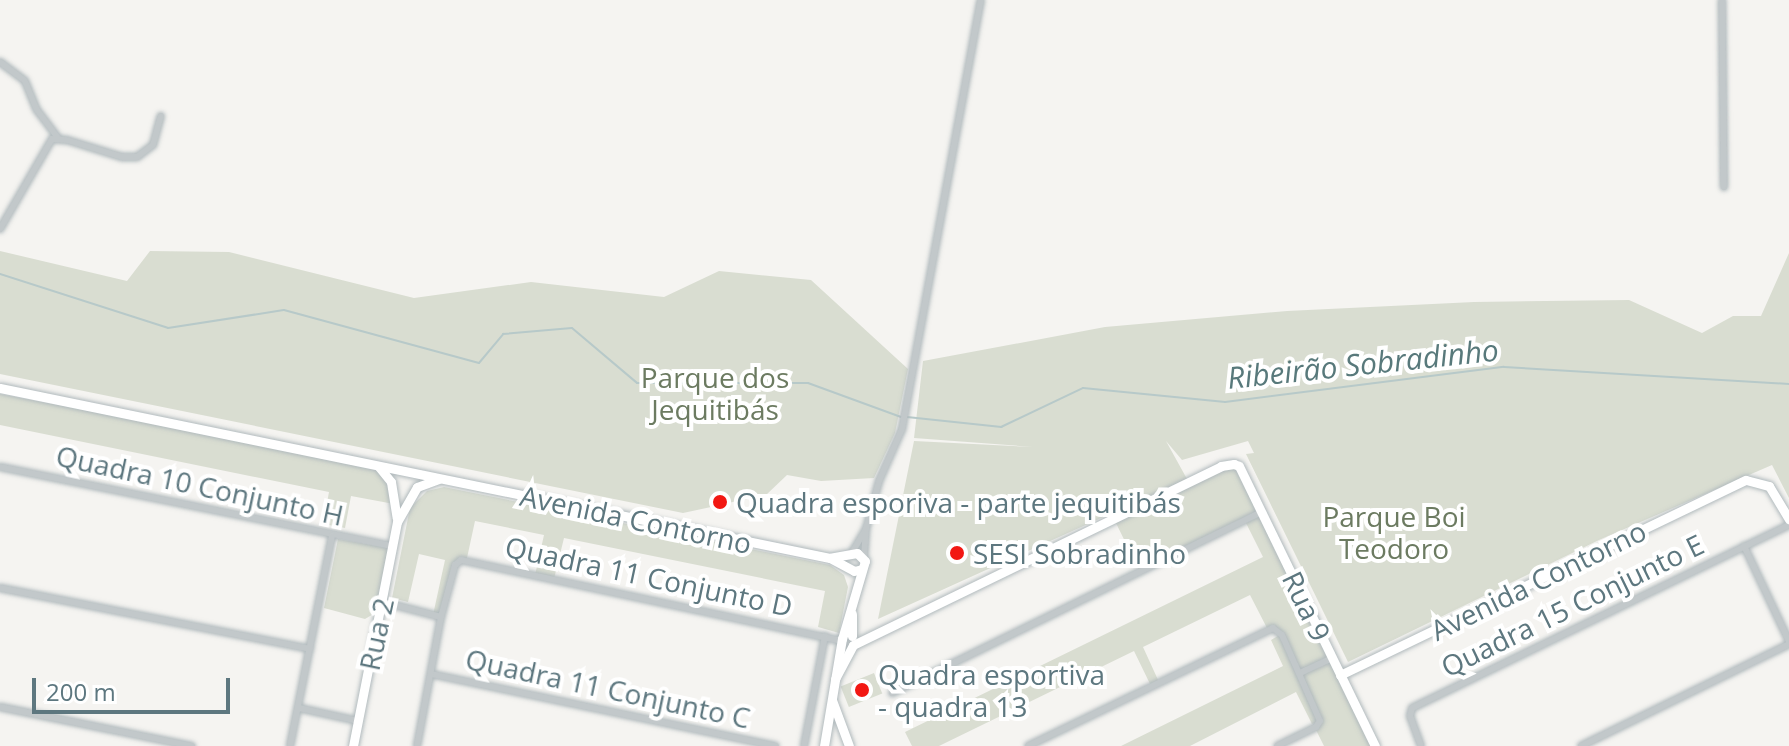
<!DOCTYPE html>
<meta charset="utf-8">
<style>
body{margin:0}
#map{position:relative;width:1789px;height:746px;overflow:hidden;background:#f5f4f1;font-family:"Open Sans",sans-serif}
div>[style]{position:absolute}
[style*='--x']{left:calc(var(--x)*1px);top:calc(var(--y)*1px);width:calc(var(--w)*1px);rotate:calc(var(--a)*1deg)}
.green>*{inset:0;background:#d9ddd1;transform-origin:0 0}
.stream>*{height:2px;margin:-1px;padding:0 1px;transform-origin:1px;border-radius:1px;background:#b7c9c9}
.roads{filter:drop-shadow(0 0 2px #b1babd) drop-shadow(0 0 2px #b1babd)}
.street>*{height:6px;margin:-3px;padding:0 3px;transform-origin:3px;border-radius:3px;background:#c2c8ca}
.secondary>*{height:9px;margin:-4.5px;padding:0 4.5px;transform-origin:4.5px;border-radius:4.5px;background:#fff}
.dots>*{width:22px;height:22px;translate:-50% -50%;box-sizing:border-box;border:4px solid #fff;border-radius:50%}
span{translate:-50% -50%;white-space:nowrap;text-align:center;line-height:1.15;-webkit-text-stroke:8px #fff;paint-order:stroke}
.park-label{font-size:28px;color:#6c7b61}
.street-label{font-size:28px;color:#5d777f}
.poi-label{font-size:28px;color:#5d777f}
.left{translate:0 -50%;text-align:left}
.water-label{font-size:30px;color:#58797b;font-style:italic}
.scale{position:absolute;left:32px;top:678px;width:198px;height:36px;box-sizing:border-box;border:4px solid #5d777f;border-top:0;padding-left:10px;font-size:24px;line-height:28px;white-space:nowrap;color:#5d777f;-webkit-text-stroke:6px #fff;paint-order:stroke}
</style>
<div id="map">
<div class="green">
<div style="clip-path:polygon(0 251px,127px 281px,150px 251px,229px 252px,414px 298px,531px 282px,664px 297px,719px 271px,811px 280px,908px 369px,895px 433px,874px 478px,821px 481px,787px 475px,766px 495px,728px 503px,727px 510px,711px 507px,683px 513px,0 374px)"></div>
<div style="clip-path:polygon(1789px 253px,1789px 498px,1772px 465px,1599px 540px,1348px 662px,1246px 454px,1254px 453px,1248px 441px,1182px 460px,1166px 441px,1187px 479px,878px 619px,914px 441px,1033px 447px,914px 438px,923px 361px,1105px 327px,1287px 311px,1474px 302px,1629px 300px,1702px 333px,1733px 316px,1761px 316px)"></div>
<div style="clip-path:polygon(0 394px,374px 465px,386px 475px,394px 504px,351px 496px,345px 528px,323px 524px,329px 492px,0 425px)"></div>
<div style="clip-path:polygon(1234px 464px,1375px 746px,1324px 746px,1315px 728px,1319px 722px,1312px 724px,1296px 692px,1190px 746px,1121px 746px,1283px 666px,1271px 640px,1281px 634px,1268px 630px,1250px 595px,1143px 647px,1159px 682px,1151px 686px,1134px 651px,939px 746px,912px 746px,905px 732px,1263px 557px,1245px 521px,1140px 572px,1114px 519px)"></div>
<div style="clip-path:polygon(444px 487px,830px 565px,844px 575px,848px 587px,839px 633px,818px 627px,825px 591px,564px 538px,554px 579px,535px 575px,544px 535px,475px 521px,467px 558px,458px 561px,441px 617px,433px 615px,445px 560px,419px 554px,408px 602px,392px 598px,410px 508px,427px 491px)"></div>
<div style="clip-path:polygon(338px 539px,388px 548px,375px 613px,365px 619px,324px 608px)"></div>
<div style="left:874px;top:673px;width:22px;height:36px;rotate:68deg"></div>
</div>
<div class="stream">
<div style="--x:0;--y:274;--w:176;--a:17.8"></div>
<div style="--x:168;--y:328;--w:117;--a:-8.8"></div>
<div style="--x:284;--y:310;--w:202;--a:15.2"></div>
<div style="--x:479;--y:363;--w:38;--a:-50"></div>
<div style="--x:503;--y:334;--w:69;--a:-5"></div>
<div style="--x:572;--y:328;--w:85;--a:40.2"></div>
<div style="--x:637;--y:383;--w:171;--a:0"></div>
<div style="--x:808;--y:383;--w:99;--a:20.1"></div>
<div style="--x:907;--y:417;--w:95;--a:6.1"></div>
<div style="--x:1001;--y:427;--w:91;--a:-25.4"></div>
<div style="--x:1083;--y:388;--w:143;--a:5.6"></div>
<div style="--x:1225;--y:402;--w:281;--a:-7.2"></div>
<div style="--x:1504;--y:367;--w:286;--a:3.4"></div>
</div>
<div class="roads">
<div class="street">
<div style="--x:1722;--y:0;--w:187;--a:89.4"></div>
<div style="--x:0;--y:62;--w:31;--a:37"></div>
<div style="--x:25;--y:81;--w:31;--a:68"></div>
<div style="--x:37;--y:110;--w:35;--a:53"></div>
<div style="--x:0;--y:229;--w:104;--a:-60"></div>
<div style="--x:52;--y:139;--w:15;--a:4"></div>
<div style="--x:67;--y:140;--w:58;--a:17.2"></div>
<div style="--x:122;--y:157;--w:15;--a:0"></div>
<div style="--x:137;--y:157;--w:20;--a:-37"></div>
<div style="--x:153;--y:145;--w:30;--a:-75"></div>
<div style="--x:0;--y:467;--w:400;--a:11.4"></div>
<div style="--x:1744;--y:546;--w:105;--a:64.7"></div>
<div style="--x:851;--y:554;--w:29;--a:-59"></div>
<div style="--x:864;--y:558;--w:29;--a:-86"></div>
<div style="--x:866;--y:529;--w:50;--a:-74.8"></div>
<div style="--x:879;--y:481;--w:57;--a:-66.1"></div>
<div style="--x:902;--y:429;--w:436;--a:-79.6"></div>
<div style="--x:0;--y:588;--w:316;--a:11.1"></div>
<div style="--x:383;--y:602;--w:60;--a:14.5"></div>
<div style="--x:1300;--y:673;--w:35;--a:-25"></div>
<div style="--x:431;--y:674;--w:352;--a:11.8"></div>
<div style="--x:892;--y:693;--w:411;--a:-26.1"></div>
<div style="--x:0;--y:707;--w:196;--a:11.5"></div>
<div style="--x:299;--y:708;--w:60;--a:12.4"></div>
<div style="--x:290;--y:746;--w:215;--a:-78.7"></div>
<div style="--x:417;--y:746;--w:131;--a:-79.5"></div>
<div style="--x:441;--y:617;--w:54;--a:-74.9"></div>
<div style="--x:455;--y:565;--w:8;--a:-40"></div>
<div style="--x:461;--y:560;--w:389;--a:12"></div>
<div style="--x:804;--y:746;--w:112;--a:-79.2"></div>
<div style="--x:1028;--y:746;--w:272;--a:-25.7"></div>
<div style="--x:1273;--y:628;--w:11;--a:38"></div>
<div style="--x:1282;--y:635;--w:94;--a:66.2"></div>
<div style="--x:1320;--y:721;--w:7;--a:124"></div>
<div style="--x:1316;--y:727;--w:43;--a:154"></div>
<div style="--x:1421;--y:746;--w:32;--a:-110"></div>
<div style="--x:1410;--y:716;--w:8;--a:-76"></div>
<div style="--x:1412;--y:708;--w:419;--a:-25.9"></div>
<div style="--x:1581;--y:746;--w:232;--a:-26.1"></div>
</div>
<div class="secondary">
<div style="--x:0;--y:388;--w:847;--a:11.58"></div>
<div style="--x:830;--y:558;--w:27;--a:28"></div>
<div style="--x:854;--y:571;--w:8;--a:-14"></div>
<div style="--x:379;--y:467;--w:19;--a:51"></div>
<div style="--x:391;--y:482;--w:36;--a:81"></div>
<div style="--x:852;--y:614;--w:22;--a:90"></div>
<div style="--x:1340;--y:675;--w:450;--a:-25.7"></div>
<div style="--x:1746;--y:480;--w:24;--a:15"></div>
<div style="--x:1769;--y:486;--w:39;--a:59"></div>
<div style="--x:835;--y:679;--w:38;--a:-62"></div>
<div style="--x:853;--y:645;--w:409;--a:-25.9"></div>
<div style="--x:1221;--y:466;--w:13;--a:-9"></div>
<div style="--x:1234;--y:464;--w:5;--a:22"></div>
<div style="--x:1239;--y:466;--w:311;--a:64.1"></div>
<div style="--x:832;--y:700;--w:49;--a:69.7"></div>
<div style="--x:353;--y:746;--w:228;--a:-78.9"></div>
<div style="--x:397;--y:522;--w:40;--a:-60.3"></div>
<div style="--x:417;--y:487;--w:23;--a:-20"></div>
<div style="--x:824;--y:746;--w:109;--a:-80.5"></div>
<div style="--x:842;--y:639;--w:81;--a:-73.6"></div>
<div style="--x:865;--y:561;--w:11;--a:-135"></div>
<div style="--x:857;--y:553;--w:27;--a:170"></div>
</div>
</div>
<div class="dots">
<div style="left:720px;top:502px;background:#f21813"></div>
<div style="left:957px;top:553px;background:#f21813"></div>
<div style="left:862px;top:690px;background:#f21813"></div>
</div>
<div class="park-label">
<span style="left:715px;top:393px">Parque dos<br>Jequitibás</span>
<span style="left:1394px;top:532px">Parque Boi<br>Teodoro</span>
</div>
<div class="street-label">
<span style="left:200px;top:485px;rotate:12deg">Quadra 10 Conjunto H</span>
<span style="left:636px;top:519px;rotate:12deg">Avenida Contorno</span>
<span style="left:649px;top:576px;rotate:12deg">Quadra 11 Conjunto D</span>
<span style="left:1538px;top:580px;rotate:-26deg">Avenida Contorno</span>
<span style="left:1572px;top:605px;rotate:-26deg">Quadra 15 Conjunto E</span>
<span style="left:1307px;top:606px;rotate:64deg">Rua 9</span>
<span style="left:376px;top:634px;rotate:-78deg">Rua 2</span>
<span style="left:608px;top:688px;rotate:12deg">Quadra 11 Conjunto C</span>
</div>
<div class="poi-label">
<span class="left" style="left:736px;top:502px">Quadra esporiva - parte jequitibás</span>
<span class="left" style="left:973px;top:553px">SESI Sobradinho</span>
<span class="left" style="left:878px;top:690px">Quadra esportiva<br>- quadra 13</span>
</div>
<div class="water-label">
<span style="left:1363px;top:364px;rotate:-6deg">Ribeirão Sobradinho</span>
</div>
<div class="scale">200 m</div>
</div>
